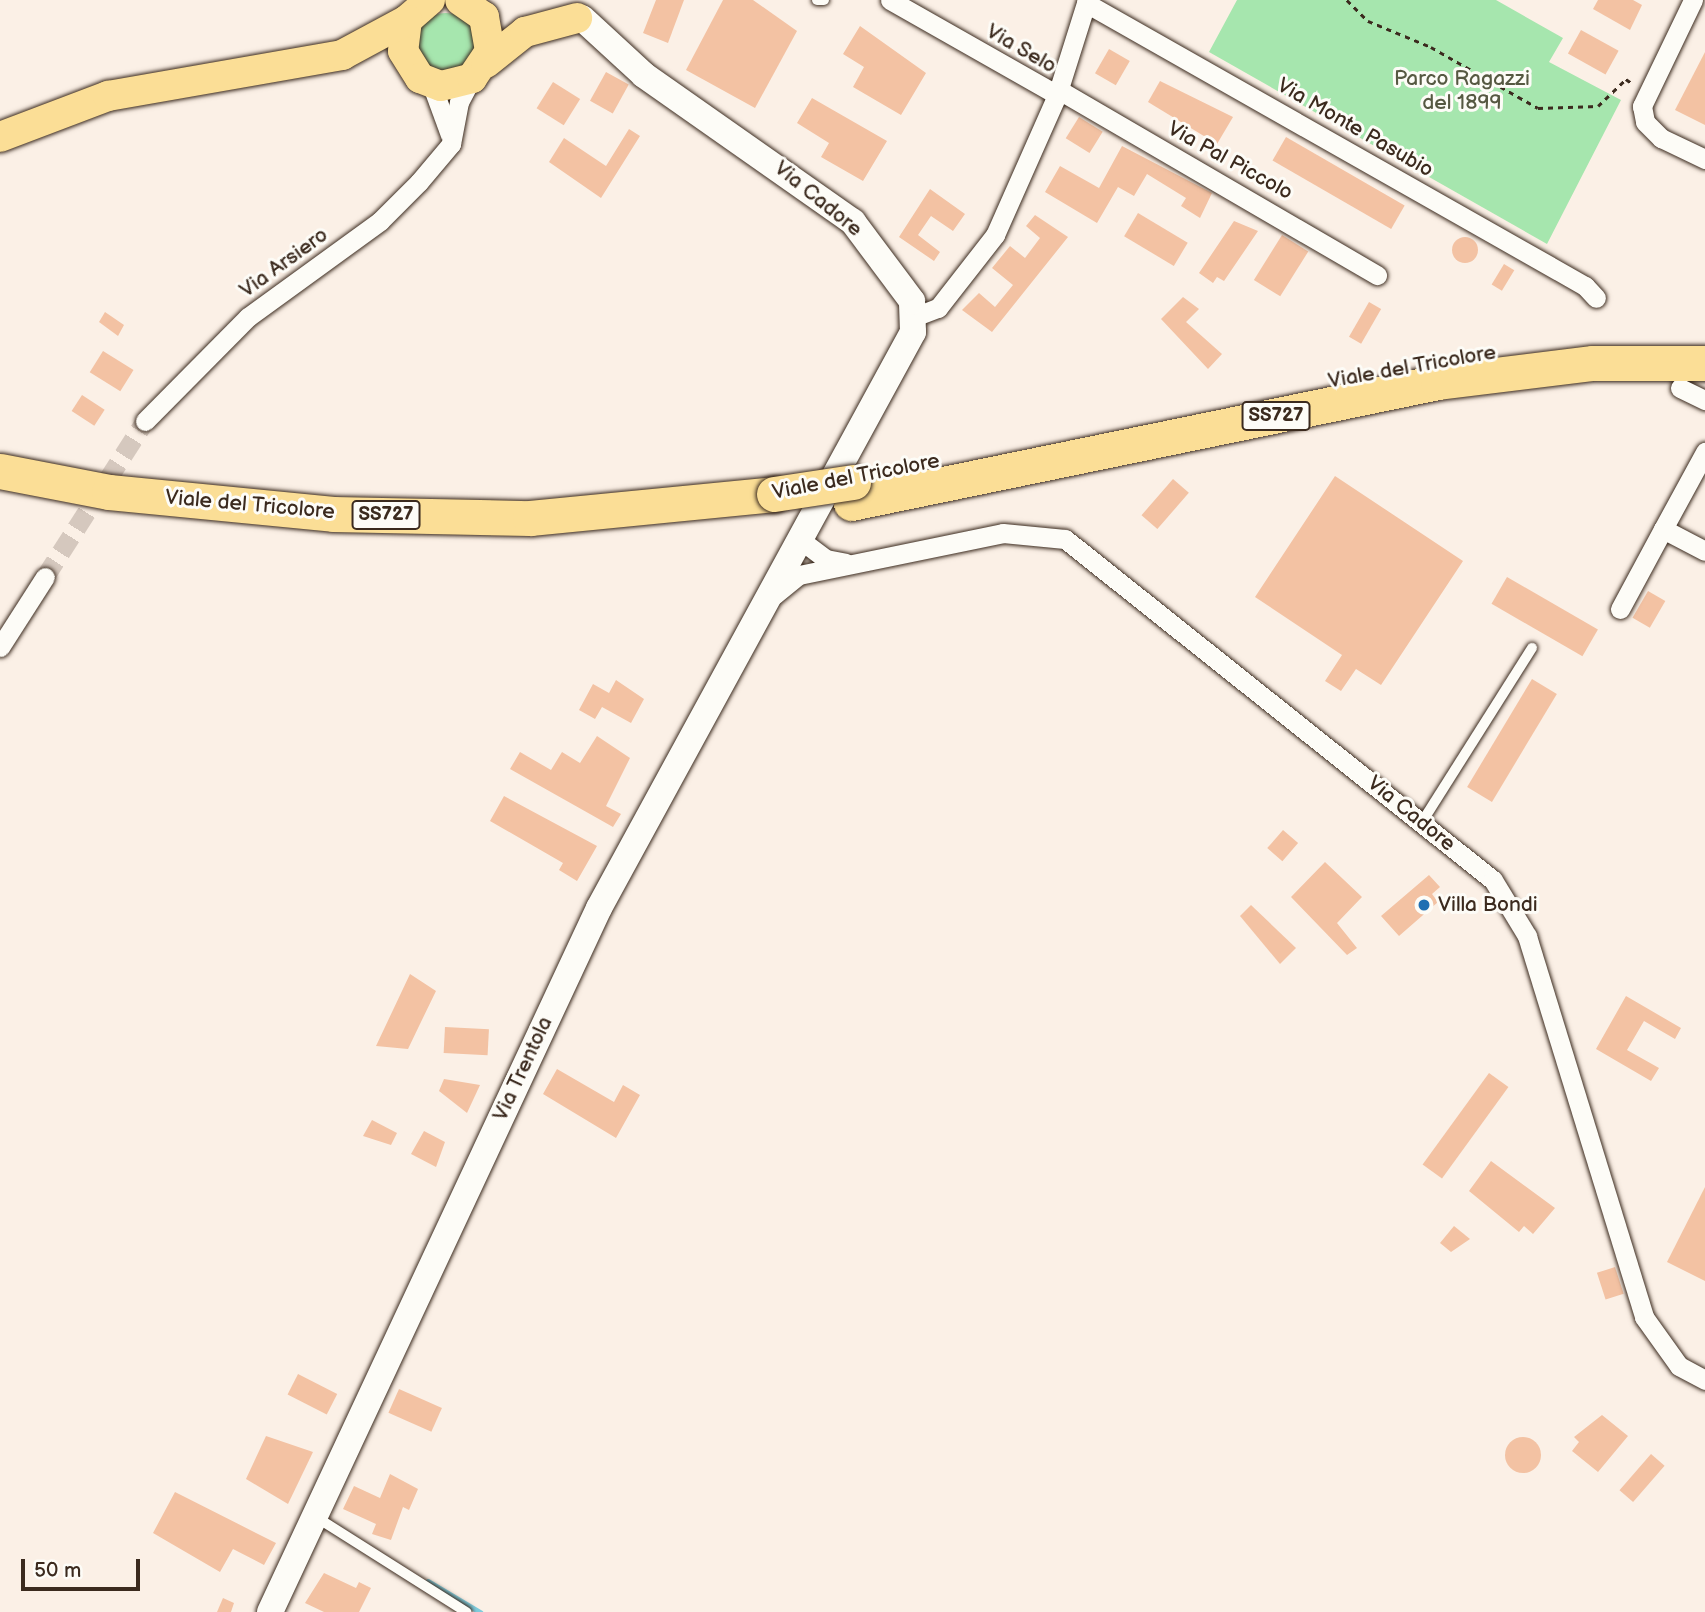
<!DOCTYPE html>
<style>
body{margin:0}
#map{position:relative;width:1705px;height:1612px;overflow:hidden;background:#fbf0e6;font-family:"Balsamiq Sans",sans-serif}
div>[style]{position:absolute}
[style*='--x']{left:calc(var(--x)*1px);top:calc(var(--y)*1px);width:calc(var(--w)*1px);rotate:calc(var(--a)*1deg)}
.green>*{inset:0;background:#a6e6ae}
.round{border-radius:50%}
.stream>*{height:4.5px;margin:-2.25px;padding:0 2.25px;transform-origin:2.25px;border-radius:2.25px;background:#7fccdd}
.building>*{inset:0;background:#f3c2a3;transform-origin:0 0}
.street-tunnel>*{height:19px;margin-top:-9.5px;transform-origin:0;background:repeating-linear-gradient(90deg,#d5c8be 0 19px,transparent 0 29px)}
.path>*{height:2.5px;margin-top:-1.25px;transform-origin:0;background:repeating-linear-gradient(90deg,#3b2a1e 0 5px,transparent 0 10px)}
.roads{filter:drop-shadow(0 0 2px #3b2a1e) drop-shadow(0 0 2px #3b2a1e)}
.lane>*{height:10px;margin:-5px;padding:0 5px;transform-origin:5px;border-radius:5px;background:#fdfcf7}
.street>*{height:19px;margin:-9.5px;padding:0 9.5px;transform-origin:9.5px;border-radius:9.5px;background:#fdfcf7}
.secondary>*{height:26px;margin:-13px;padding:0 13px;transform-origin:13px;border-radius:13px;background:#fdfcf7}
.primary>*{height:30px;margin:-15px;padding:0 15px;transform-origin:15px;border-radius:15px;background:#fbde96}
.highway>*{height:35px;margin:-17.5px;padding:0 17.5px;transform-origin:17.5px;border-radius:17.5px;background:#fbde96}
.bridges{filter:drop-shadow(0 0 2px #3b2a1e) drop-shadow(0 0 2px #3b2a1e)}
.highway-bridge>*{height:35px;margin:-17.5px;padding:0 17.5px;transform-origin:17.5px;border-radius:17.5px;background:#fbde96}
.dots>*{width:19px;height:19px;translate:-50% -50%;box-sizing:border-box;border:4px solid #fdfcf7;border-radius:50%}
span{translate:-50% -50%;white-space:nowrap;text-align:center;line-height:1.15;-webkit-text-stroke:6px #fdfcf7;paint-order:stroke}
.shield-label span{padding:2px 5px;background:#fdfcf7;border:2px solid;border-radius:5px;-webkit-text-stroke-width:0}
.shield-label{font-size:19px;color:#3b2a1e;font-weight:700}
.street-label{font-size:21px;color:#3b2a1e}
.park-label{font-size:21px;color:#565942}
.poi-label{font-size:21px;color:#3b2a1e}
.left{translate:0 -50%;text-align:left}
.scale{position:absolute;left:21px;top:1559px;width:119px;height:32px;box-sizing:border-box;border:4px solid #3b2a1e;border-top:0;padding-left:9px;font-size:21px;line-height:24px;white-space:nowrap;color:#3b2a1e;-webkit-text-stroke:5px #fdfcf7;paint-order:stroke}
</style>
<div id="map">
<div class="green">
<div style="clip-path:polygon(1237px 0,1496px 0,1563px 38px,1549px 62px,1621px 100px,1547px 244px,1209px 52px)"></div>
<div class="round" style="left:417px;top:13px;width:58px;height:58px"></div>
</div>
<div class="stream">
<div style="--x:428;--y:1581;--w:61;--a:30.8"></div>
</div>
<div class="building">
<div style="clip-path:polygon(656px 0,684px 0,668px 43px,643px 33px)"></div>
<div style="clip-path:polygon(723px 0,753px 0,797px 31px,755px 108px,686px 70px)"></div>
<div style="clip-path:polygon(1598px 0,1633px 0,1642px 5px,1630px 30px,1593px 9px)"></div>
<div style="clip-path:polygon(860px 26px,926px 73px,901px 115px,853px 87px,864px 67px,843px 54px)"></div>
<div style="left:1581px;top:30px;width:43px;height:27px;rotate:29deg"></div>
<div style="left:1109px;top:49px;width:24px;height:28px;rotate:30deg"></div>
<div style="clip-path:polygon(1705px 52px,1705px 125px,1675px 110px)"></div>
<div style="left:606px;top:72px;width:26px;height:33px;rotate:29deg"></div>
<div style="clip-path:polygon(1160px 81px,1233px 117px,1217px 144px,1148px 102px)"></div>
<div style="left:553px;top:82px;width:32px;height:31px;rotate:32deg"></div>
<div style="clip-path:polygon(812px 98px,887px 141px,863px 181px,821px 157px,829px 143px,797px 123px)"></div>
<div style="left:1079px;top:117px;width:28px;height:25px;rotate:32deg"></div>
<div style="clip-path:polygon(629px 129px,640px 136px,601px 198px,549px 162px,564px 138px,606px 166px)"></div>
<div style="left:1286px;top:137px;width:137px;height:27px;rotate:30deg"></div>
<div style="clip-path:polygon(1122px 146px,1212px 193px,1200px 218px,1181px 206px,1186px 198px,1147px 174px,1134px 196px,1118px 187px,1097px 223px,1045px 192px,1060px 166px,1099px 188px)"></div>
<div style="clip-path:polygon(930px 189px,965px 214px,953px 231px,931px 216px,918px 235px,940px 252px,934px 261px,899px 237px)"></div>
<div style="left:1138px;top:213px;width:58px;height:27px;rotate:31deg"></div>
<div style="clip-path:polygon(1035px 215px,1068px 237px,992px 332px,962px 310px,979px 293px,995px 307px,1013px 285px,992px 268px,1010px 246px,1025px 258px,1040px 238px,1026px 226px)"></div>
<div style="clip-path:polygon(1234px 221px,1258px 231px,1224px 281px,1217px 277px,1213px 283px,1199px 273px)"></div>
<div style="left:1282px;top:235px;width:31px;height:53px;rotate:32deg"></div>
<div class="round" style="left:1452px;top:237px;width:26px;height:26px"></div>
<div style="left:1504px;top:264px;width:12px;height:24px;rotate:31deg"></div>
<div style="clip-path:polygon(1183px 297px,1199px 309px,1186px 322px,1222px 354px,1208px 369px,1161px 319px)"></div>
<div style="left:1369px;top:302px;width:14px;height:40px;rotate:30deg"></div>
<div style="clip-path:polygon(105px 312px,124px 325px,118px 336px,99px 322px)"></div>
<div style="left:103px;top:351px;width:36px;height:25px;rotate:32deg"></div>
<div style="left:82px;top:395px;width:27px;height:19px;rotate:33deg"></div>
<div style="clip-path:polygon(1335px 476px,1463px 561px,1381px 685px,1356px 669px,1341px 691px,1325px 681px,1342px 655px,1255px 597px)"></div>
<div style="left:1173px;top:479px;width:21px;height:48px;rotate:41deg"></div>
<div style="left:1507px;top:577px;width:105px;height:31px;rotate:30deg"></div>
<div style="left:1648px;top:591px;width:20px;height:31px;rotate:30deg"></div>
<div style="left:1532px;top:679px;width:29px;height:126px;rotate:31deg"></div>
<div style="clip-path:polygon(616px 680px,644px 699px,631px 723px,602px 707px,595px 719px,579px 710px,593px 684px,609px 693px)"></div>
<div style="clip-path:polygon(597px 736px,630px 758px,606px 806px,621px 814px,613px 827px,510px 769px,520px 752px,551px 770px,562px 752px,580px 763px)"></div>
<div style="clip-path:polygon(504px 796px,597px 846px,577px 881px,559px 870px,563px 863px,490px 821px)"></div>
<div style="left:1283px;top:830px;width:20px;height:24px;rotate:41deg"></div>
<div style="clip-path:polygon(1325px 862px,1362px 897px,1337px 923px,1357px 948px,1347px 955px,1291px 897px)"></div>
<div style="clip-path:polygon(1429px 875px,1440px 887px,1432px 894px,1438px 902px,1399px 936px,1381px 916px)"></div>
<div style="clip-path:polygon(1251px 905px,1296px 948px,1280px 964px,1240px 916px)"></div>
<div style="clip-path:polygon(410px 974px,436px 991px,420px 1024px,408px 1049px,376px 1046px)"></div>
<div style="clip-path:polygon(1626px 996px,1681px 1028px,1675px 1039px,1644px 1021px,1627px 1050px,1659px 1068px,1651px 1081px,1596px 1049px)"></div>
<div style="left:445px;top:1027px;width:44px;height:26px;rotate:3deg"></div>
<div style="clip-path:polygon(557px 1069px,614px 1102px,623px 1085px,640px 1095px,616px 1138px,543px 1094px)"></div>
<div style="left:1489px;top:1073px;width:24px;height:113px;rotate:36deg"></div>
<div style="clip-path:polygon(444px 1079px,480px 1085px,467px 1113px,439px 1091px)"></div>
<div style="clip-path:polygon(372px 1120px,397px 1133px,391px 1145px,363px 1136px)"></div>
<div style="clip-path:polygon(424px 1131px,445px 1142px,436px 1167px,411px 1154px)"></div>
<div style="clip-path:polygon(1491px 1161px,1555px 1208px,1533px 1234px,1524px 1226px,1519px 1232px,1469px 1191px)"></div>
<div style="clip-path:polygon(1705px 1187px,1705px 1281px,1667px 1262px)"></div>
<div style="clip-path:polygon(1454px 1226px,1470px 1239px,1451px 1252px,1440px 1243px)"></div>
<div style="left:1615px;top:1267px;width:28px;height:19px;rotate:72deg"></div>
<div style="left:298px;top:1374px;width:44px;height:23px;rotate:27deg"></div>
<div style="left:399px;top:1389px;width:47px;height:26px;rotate:24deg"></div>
<div style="clip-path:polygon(1602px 1415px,1628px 1436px,1598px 1472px,1572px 1451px,1579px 1442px,1574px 1437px)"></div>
<div style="clip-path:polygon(266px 1436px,313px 1452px,288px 1504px,246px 1479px)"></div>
<div class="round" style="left:1505px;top:1437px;width:36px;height:36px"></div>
<div style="left:1651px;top:1454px;width:18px;height:48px;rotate:41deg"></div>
<div style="clip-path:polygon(390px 1474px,418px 1489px,409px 1510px,403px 1507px,391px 1540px,372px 1534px,376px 1524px,343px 1509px,354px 1486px,380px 1498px)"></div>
<div style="clip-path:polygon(175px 1492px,276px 1543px,264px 1565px,233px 1549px,220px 1572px,153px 1533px)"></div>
<div style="clip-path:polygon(324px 1573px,356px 1588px,359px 1582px,371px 1588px,359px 1612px,324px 1612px,305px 1603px)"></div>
<div style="clip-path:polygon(223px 1598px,234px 1603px,231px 1612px,217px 1612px)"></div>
</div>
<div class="street-tunnel">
<div style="--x:45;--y:577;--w:185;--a:-57.3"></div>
</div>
<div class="path">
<div style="--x:1347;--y:0;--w:30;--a:45"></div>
<div style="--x:1368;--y:21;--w:68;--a:22.4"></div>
<div style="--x:1431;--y:47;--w:123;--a:29.7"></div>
<div style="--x:1538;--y:108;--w:60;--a:-1.9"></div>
<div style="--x:1598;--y:106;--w:39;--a:-44"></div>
<div style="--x:1626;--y:79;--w:9;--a:36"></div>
</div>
<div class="roads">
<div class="lane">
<div style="--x:817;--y:0;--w:7;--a:0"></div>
<div style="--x:1422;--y:822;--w:206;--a:-57.7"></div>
<div style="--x:316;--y:1517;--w:178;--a:32.3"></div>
</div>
<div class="street">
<div style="--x:890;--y:0;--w:192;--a:29.6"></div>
<div style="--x:1693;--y:0;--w:118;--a:115.7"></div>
<div style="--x:1642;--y:106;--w:16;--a:79"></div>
<div style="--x:1645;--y:122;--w:23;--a:45"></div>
<div style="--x:1661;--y:138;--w:49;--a:25.5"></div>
<div style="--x:1086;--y:3;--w:574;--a:29.56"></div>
<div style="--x:1585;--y:286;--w:16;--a:47"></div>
<div style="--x:431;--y:83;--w:55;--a:69.9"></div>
<div style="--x:1059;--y:90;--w:368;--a:30.2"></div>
<div style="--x:914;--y:317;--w:26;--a:-21"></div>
<div style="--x:938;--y:308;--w:93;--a:-52"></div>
<div style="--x:995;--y:235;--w:153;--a:-66.1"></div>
<div style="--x:1057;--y:95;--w:100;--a:-72.5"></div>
<div style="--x:1680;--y:388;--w:28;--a:26"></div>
<div style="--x:145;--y:421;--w:146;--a:-45.3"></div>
<div style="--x:248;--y:317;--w:163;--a:-36"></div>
<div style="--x:380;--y:221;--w:55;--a:-45"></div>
<div style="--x:419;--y:182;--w:50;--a:-49.9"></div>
<div style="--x:451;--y:144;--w:43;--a:-79.2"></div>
<div style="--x:459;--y:102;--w:27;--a:-62"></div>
<div style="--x:1663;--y:529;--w:88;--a:-61.4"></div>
<div style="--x:798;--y:538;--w:35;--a:37"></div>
<div style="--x:826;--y:559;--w:20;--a:11"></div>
<div style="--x:774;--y:595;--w:32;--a:-39"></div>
<div style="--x:799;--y:575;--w:208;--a:-11.6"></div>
<div style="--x:1003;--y:533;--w:62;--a:5.5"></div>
<div style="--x:1065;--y:539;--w:547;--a:38.55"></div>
<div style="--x:1493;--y:880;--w:66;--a:58.7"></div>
<div style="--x:1527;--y:936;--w:399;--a:72.9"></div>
<div style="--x:1644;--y:1317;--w:60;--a:54.5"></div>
<div style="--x:1679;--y:1366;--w:30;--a:28"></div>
<div style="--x:1620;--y:609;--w:91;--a:-61.7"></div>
<div style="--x:1663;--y:529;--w:47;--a:27.6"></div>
<div style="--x:0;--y:647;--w:83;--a:-57.3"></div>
</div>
<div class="secondary">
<div style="--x:270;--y:1612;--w:777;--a:-64.95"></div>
<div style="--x:599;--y:908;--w:656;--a:-61.4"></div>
<div style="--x:913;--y:332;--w:31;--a:-92"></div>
<div style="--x:912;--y:301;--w:99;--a:-126.8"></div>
<div style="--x:853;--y:222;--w:256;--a:-144.9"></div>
<div style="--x:644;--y:75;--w:84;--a:-137.4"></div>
</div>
<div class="primary">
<div style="--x:430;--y:0;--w:30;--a:139"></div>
<div style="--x:407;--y:20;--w:31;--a:97"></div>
<div style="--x:403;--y:51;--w:32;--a:58"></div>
<div style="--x:420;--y:78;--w:22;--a:21"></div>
<div style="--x:441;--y:86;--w:32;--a:-14"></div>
<div style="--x:472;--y:78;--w:32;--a:-56"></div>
<div style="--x:490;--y:51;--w:35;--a:-100"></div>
<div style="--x:484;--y:17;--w:29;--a:-145"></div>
<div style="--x:486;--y:63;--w:50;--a:-38.5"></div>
<div style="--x:525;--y:32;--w:54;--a:-15.1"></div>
<div style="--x:0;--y:137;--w:116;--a:-20.8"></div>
<div style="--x:108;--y:96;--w:238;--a:-9.9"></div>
<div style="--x:342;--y:55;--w:74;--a:-28.3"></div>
</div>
<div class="highway">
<div style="--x:0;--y:471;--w:111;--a:10.9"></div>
<div style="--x:109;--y:492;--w:225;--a:5.6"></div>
<div style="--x:333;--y:514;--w:197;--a:1.2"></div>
<div style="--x:530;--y:518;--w:245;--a:-5.6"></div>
<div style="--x:851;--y:503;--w:599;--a:-11.65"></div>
<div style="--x:1438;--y:382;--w:156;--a:-7"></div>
<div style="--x:1593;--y:363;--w:112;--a:0"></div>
</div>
</div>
<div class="bridges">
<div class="highway-bridge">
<div style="--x:774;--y:494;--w:80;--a:-8.6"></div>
</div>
</div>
<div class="dots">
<div style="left:1424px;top:905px;background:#1f6fb2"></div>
</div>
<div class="shield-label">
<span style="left:1276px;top:416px">SS727</span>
<span style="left:386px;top:515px">SS727</span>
</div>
<div class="street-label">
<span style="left:1021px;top:49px;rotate:30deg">Via Selo</span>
<span style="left:1355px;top:128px;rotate:30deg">Via Monte Pasubio</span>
<span style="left:1230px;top:161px;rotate:29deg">Via Pal Piccolo</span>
<span style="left:818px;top:199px;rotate:39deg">Via Cadore</span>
<span style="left:284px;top:263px;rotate:-36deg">Via Arsiero</span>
<span style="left:1412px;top:367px;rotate:-10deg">Viale del Tricolore</span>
<span style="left:856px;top:477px;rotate:-11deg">Viale del Tricolore</span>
<span style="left:250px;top:505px;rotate:5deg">Viale del Tricolore</span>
<span style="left:1411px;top:814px;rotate:39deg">Via Cadore</span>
<span style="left:523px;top:1069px;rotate:-65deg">Via Trentola</span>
</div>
<div class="park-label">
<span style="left:1462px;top:91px">Parco Ragazzi<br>del 1899</span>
</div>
<div class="poi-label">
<span class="left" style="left:1438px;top:905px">Villa Bondi</span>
</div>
<div class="scale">50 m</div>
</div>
